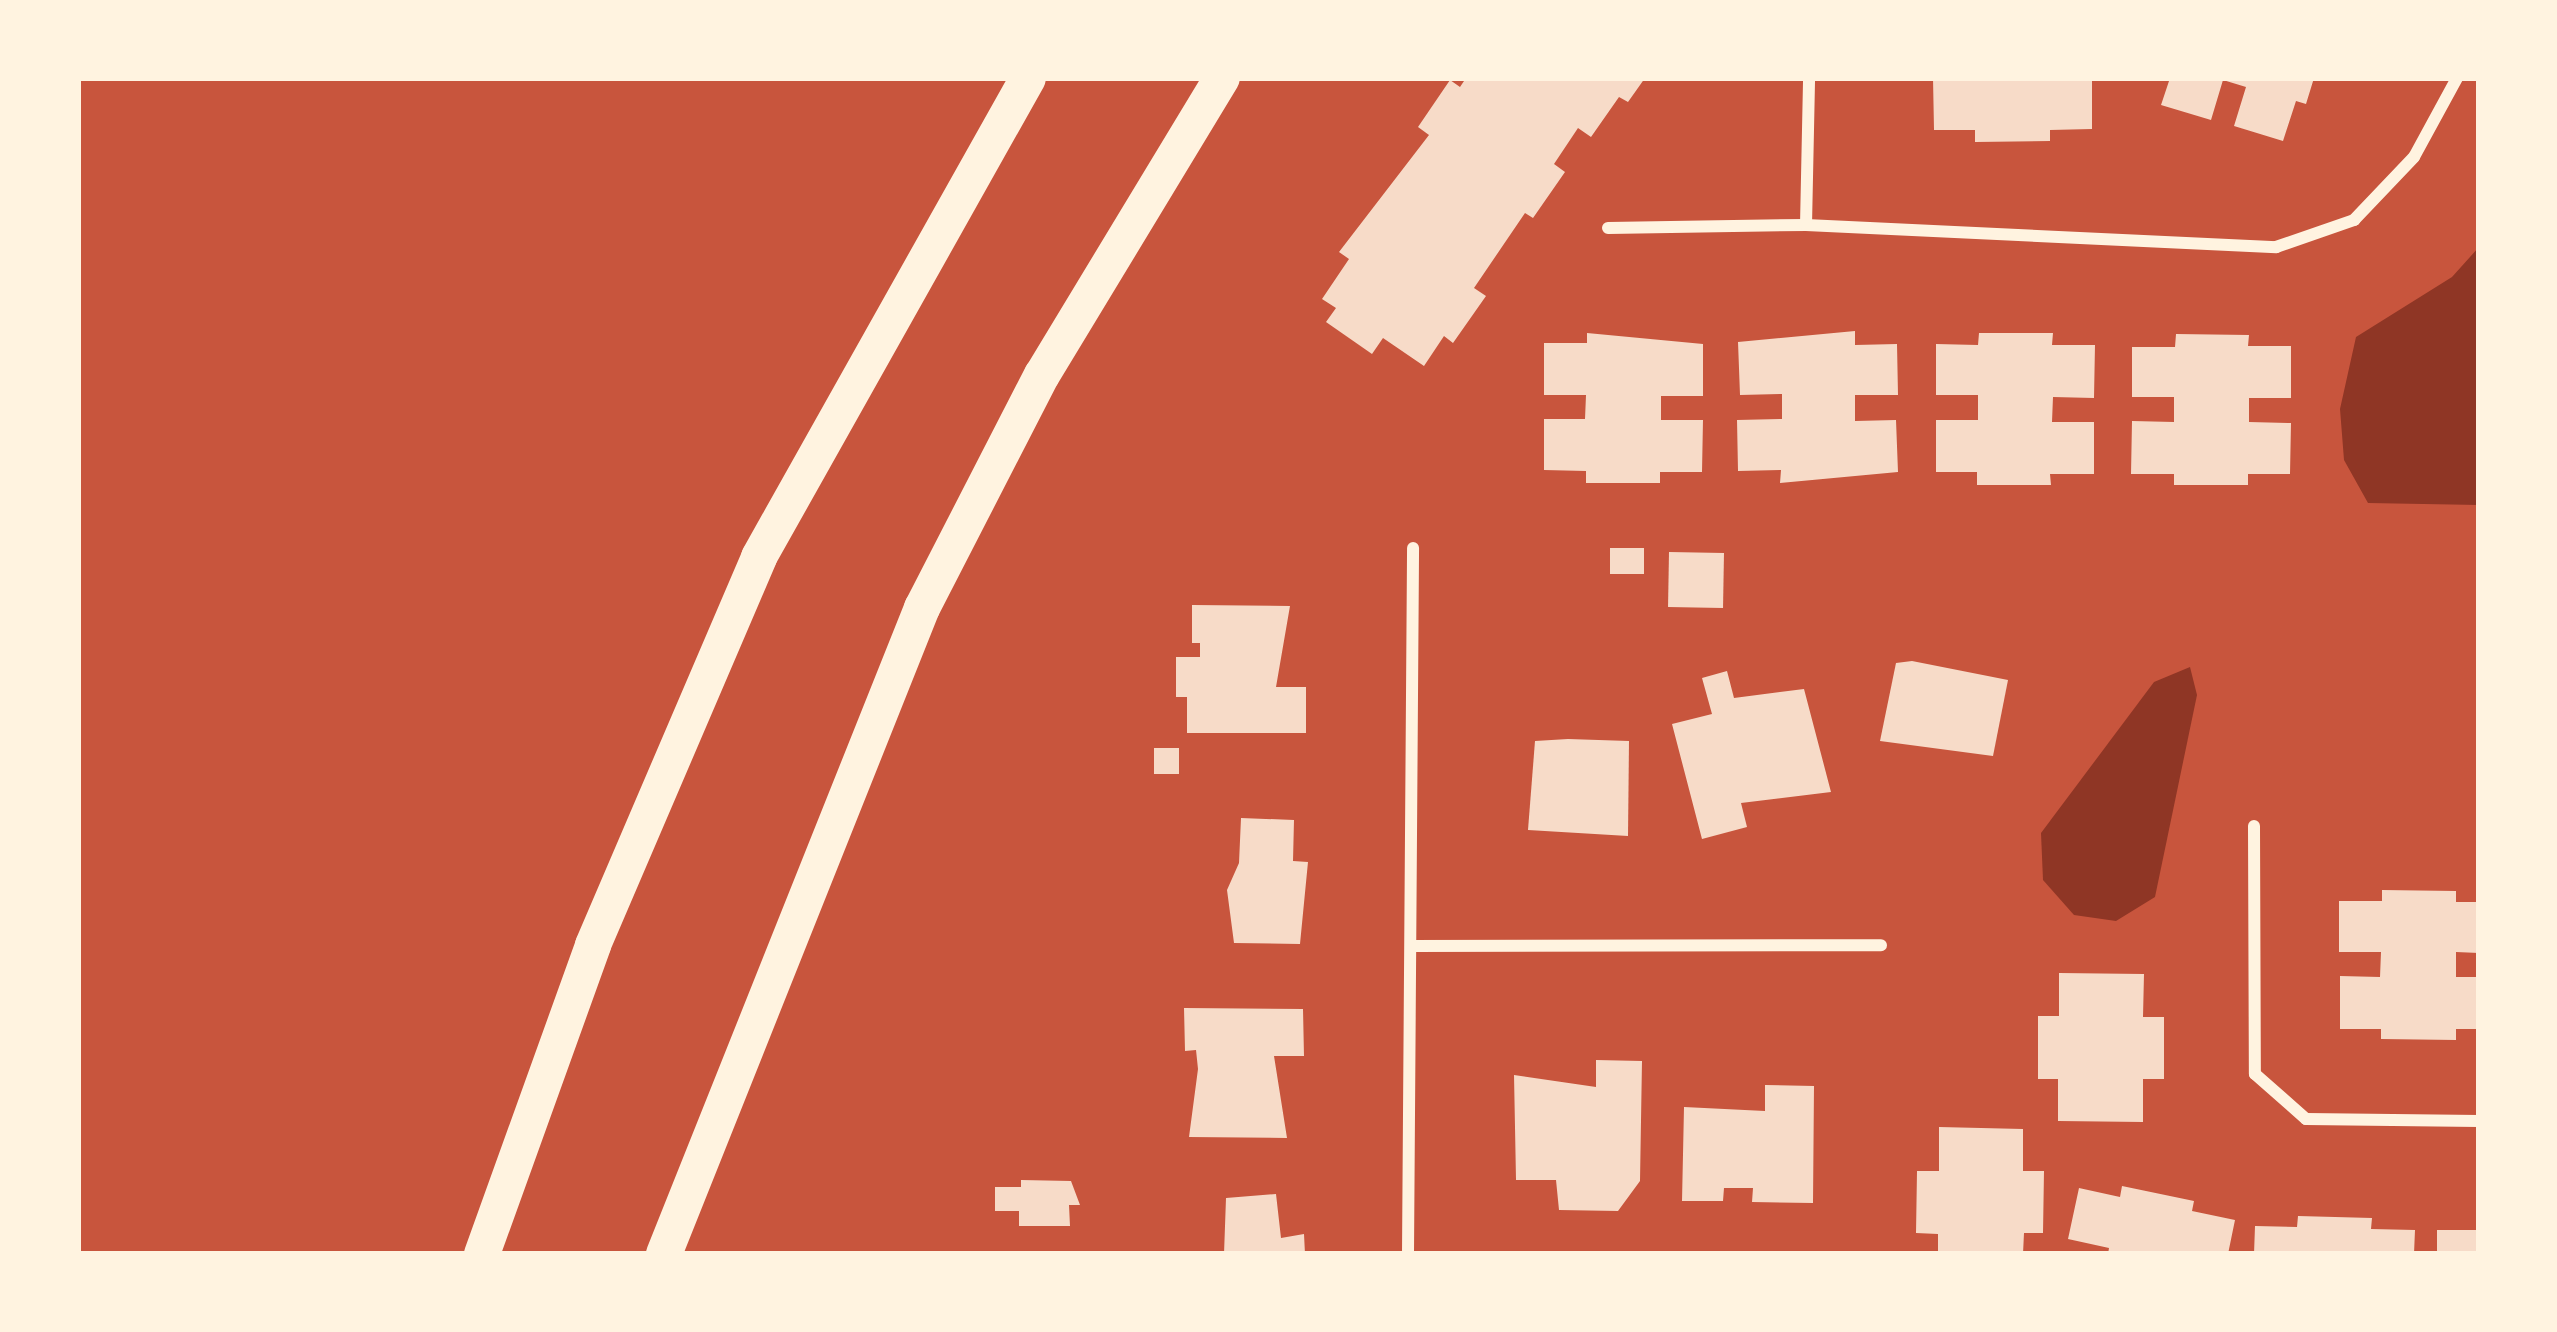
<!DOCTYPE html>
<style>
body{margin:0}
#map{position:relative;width:2557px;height:1332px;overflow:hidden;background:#c8553d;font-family:"Noto Sans",sans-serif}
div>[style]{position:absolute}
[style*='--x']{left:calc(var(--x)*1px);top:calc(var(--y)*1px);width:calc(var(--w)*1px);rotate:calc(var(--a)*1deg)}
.water>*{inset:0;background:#8f3625}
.building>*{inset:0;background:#f7dbc8;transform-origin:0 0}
.minor>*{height:12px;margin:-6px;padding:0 6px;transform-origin:6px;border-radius:6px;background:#fff3e0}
.motorway>*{height:36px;margin:-18px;padding:0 18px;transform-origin:18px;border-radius:18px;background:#fff3e0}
span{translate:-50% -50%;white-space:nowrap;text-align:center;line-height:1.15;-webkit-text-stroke:12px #fff3e0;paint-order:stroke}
.frame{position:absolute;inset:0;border:81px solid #fff3e0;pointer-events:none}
</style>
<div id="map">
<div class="water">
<div style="clip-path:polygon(2479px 247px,2479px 505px,2368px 503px,2344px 460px,2340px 409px,2356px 337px,2452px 277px)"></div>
<div style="clip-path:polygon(2190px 667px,2197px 695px,2155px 897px,2116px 921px,2074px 915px,2043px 880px,2041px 833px,2154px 682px)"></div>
</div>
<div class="building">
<div style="clip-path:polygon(1466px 78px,1645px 78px,1628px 102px,1619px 97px,1591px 137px,1578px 128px,1554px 164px,1565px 172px,1533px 218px,1525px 213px,1474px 288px,1486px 296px,1453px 343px,1444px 336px,1424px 366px,1383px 338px,1372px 354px,1326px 322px,1336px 308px,1322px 299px,1349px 259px,1339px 252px,1429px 135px,1418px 127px,1450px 80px,1460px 87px)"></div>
<div style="clip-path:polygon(1933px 78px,2092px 78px,2092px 129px,2050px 130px,2050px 141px,1975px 142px,1975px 130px,1934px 130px)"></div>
<div style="clip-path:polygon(2170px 78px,2314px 78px,2306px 104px,2296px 101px,2283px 141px,2234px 126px,2246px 87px,2223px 80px,2211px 120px,2161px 105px)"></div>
<div style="clip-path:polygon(1855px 331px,1855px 345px,1897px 344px,1898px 395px,1855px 395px,1855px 421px,1896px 420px,1898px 472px,1780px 483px,1781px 470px,1738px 471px,1737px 420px,1782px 419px,1782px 394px,1740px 395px,1738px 342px)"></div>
<div style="clip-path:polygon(1587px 333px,1703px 344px,1703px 396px,1661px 396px,1661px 420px,1703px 420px,1702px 472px,1660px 472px,1660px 483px,1586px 483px,1586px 471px,1544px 470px,1544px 419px,1585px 419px,1586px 395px,1544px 395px,1544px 343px,1587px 343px)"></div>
<div style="clip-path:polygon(1979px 333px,2053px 333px,2052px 345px,2095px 345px,2094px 398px,2053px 397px,2052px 422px,2094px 422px,2094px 474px,2050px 474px,2051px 485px,1977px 485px,1977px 472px,1936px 472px,1936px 420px,1978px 420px,1978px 395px,1936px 395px,1936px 344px,1978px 345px)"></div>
<div style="clip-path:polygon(2176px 334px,2249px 335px,2248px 346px,2291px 346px,2291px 398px,2249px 398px,2249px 422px,2291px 423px,2290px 474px,2248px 474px,2248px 485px,2174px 485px,2174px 474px,2131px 474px,2132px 421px,2174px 422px,2174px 397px,2132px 397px,2132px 347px,2175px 347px)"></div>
<div style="left:1610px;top:548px;width:34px;height:26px"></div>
<div style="left:1669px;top:552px;width:55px;height:55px;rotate:1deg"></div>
<div style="clip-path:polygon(1192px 605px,1290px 606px,1276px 687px,1306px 687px,1306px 733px,1187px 733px,1187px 697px,1176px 697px,1176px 657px,1200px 657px,1200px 643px,1192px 643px)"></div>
<div style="clip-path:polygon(1912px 661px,2008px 680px,1993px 756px,1880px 741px,1896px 663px)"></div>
<div style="clip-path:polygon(1727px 671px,1734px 698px,1804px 689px,1831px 792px,1741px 803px,1747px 827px,1702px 839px,1672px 724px,1712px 714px,1702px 678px)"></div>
<div style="clip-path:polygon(1568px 739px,1629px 741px,1628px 836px,1528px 830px,1535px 741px)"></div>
<div style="left:1154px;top:748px;width:25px;height:26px"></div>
<div style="clip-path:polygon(1241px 818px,1294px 820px,1293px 861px,1308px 862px,1300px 944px,1234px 943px,1227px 890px,1239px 863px)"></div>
<div style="clip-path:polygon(2382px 890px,2456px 891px,2456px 902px,2479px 902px,2479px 953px,2456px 952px,2456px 977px,2479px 977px,2479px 1029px,2456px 1029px,2456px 1040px,2381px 1039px,2381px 1029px,2340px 1029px,2340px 976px,2380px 977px,2381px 952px,2339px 952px,2339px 901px,2382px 901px)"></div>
<div style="clip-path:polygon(2059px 973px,2144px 974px,2143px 1017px,2164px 1017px,2164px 1079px,2143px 1079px,2143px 1122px,2058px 1121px,2058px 1079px,2038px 1079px,2038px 1016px,2059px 1016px)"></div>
<div style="clip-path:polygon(1184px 1008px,1303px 1009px,1304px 1056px,1274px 1056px,1287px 1138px,1189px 1137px,1198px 1069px,1196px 1050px,1185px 1051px)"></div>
<div style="clip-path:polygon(1596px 1060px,1642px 1061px,1640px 1181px,1618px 1211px,1559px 1210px,1556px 1180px,1516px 1180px,1514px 1075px,1596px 1087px)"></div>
<div style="clip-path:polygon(1765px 1085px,1814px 1086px,1813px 1203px,1752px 1202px,1753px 1188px,1724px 1188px,1723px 1201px,1682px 1201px,1684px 1107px,1765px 1111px)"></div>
<div style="clip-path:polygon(1939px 1127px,2023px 1129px,2023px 1171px,2044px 1171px,2043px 1233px,2024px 1233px,2023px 1254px,1938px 1254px,1938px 1234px,1916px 1233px,1917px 1171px,1939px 1171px)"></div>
<div style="clip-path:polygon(1021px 1180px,1071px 1181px,1080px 1205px,1069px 1205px,1070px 1226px,1019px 1226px,1019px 1211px,995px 1211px,995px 1187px,1021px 1187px)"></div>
<div style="clip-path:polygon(2122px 1186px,2194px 1201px,2192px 1211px,2235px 1220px,2228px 1254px,2108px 1254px,2109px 1248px,2068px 1239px,2079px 1188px,2120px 1197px)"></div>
<div style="clip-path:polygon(1276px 1194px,1281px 1238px,1304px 1234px,1305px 1254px,1224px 1254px,1226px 1198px)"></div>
<div style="clip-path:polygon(2298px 1216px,2372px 1218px,2371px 1229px,2415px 1230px,2414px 1254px,2254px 1254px,2255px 1226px,2297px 1227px)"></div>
<div style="left:2437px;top:1230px;width:42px;height:24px"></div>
</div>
<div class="minor">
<div style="--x:1806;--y:225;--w:147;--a:-88.8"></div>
<div style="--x:1608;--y:228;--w:198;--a:-0.9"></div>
<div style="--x:1806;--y:225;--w:471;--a:2.7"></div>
<div style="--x:2276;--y:247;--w:83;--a:-19.1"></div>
<div style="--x:2354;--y:220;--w:87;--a:-46.4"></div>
<div style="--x:2414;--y:157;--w:90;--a:-61.4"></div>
<div style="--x:2254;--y:826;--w:248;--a:89.8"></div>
<div style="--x:2255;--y:1074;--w:68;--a:41.4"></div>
<div style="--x:2306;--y:1119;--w:173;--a:0.7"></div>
<div style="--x:1412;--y:946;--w:469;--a:-0.1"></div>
<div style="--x:1408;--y:1254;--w:706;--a:-89.59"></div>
</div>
<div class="motorway">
<div style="--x:482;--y:1254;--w:328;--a:-70.2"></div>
<div style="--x:593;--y:945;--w:422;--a:-66.8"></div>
<div style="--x:759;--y:557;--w:549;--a:-60.68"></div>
<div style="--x:664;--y:1254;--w:696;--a:-68.23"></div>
<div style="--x:922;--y:608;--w:262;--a:-62.8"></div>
<div style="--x:1042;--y:375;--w:347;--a:-58.8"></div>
</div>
<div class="frame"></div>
</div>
